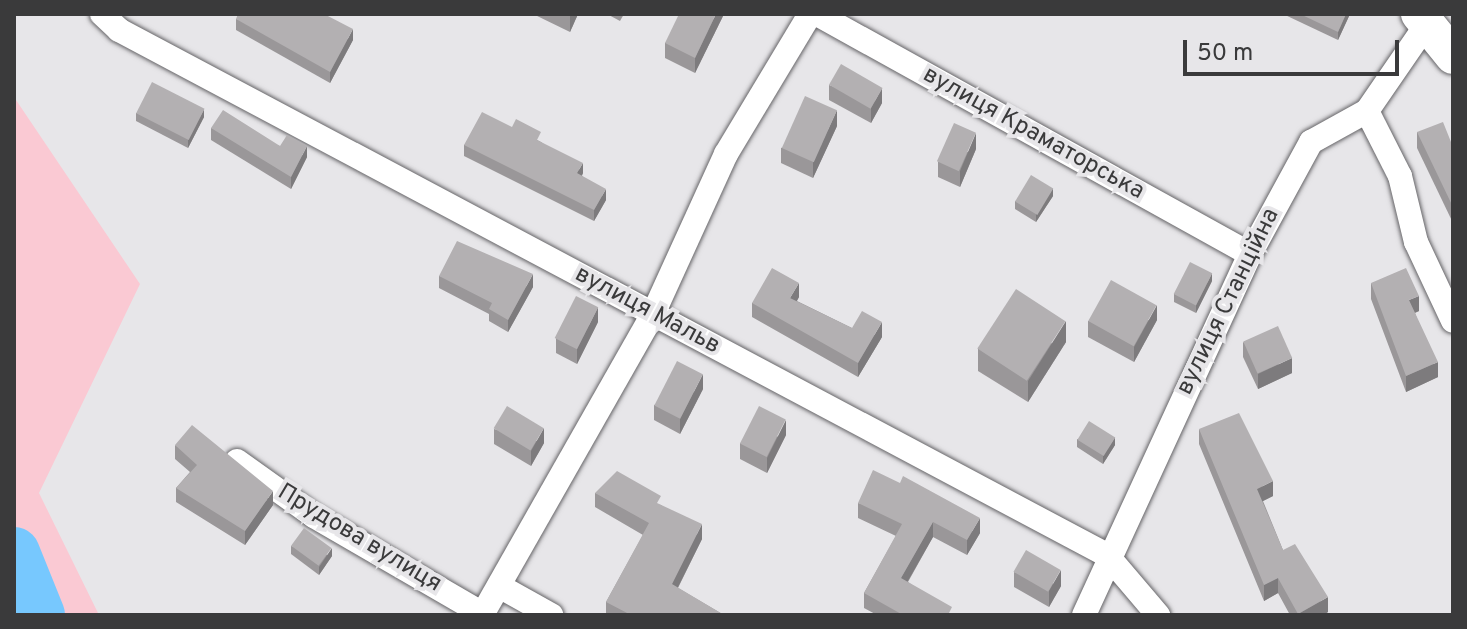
<!DOCTYPE html>
<meta charset="utf-8">
<style>
body{margin:0}
#map{position:relative;width:1467px;height:629px;overflow:hidden;background:#e7e6e9;font-family:Overpass,sans-serif}
div>[style]{position:absolute}
[style*='--x']{left:calc(var(--x)*1px);top:calc(var(--y)*1px);width:calc(var(--w)*1px);rotate:calc(var(--a)*1deg)}
.green>*{inset:0;background:#fac9d3}
.river>*{height:52px;margin:-26px;padding:0 26px;transform-origin:26px;border-radius:26px;background:#77c8fe}
.roads{filter:drop-shadow(0 0 2px #656467) drop-shadow(0 0 2px #656467)}
.street>*{height:24px;margin:-12px;padding:0 12px;transform-origin:12px;border-radius:12px;background:#fff}
.secondary>*{height:36px;margin:-18px;padding:0 18px;transform-origin:18px;border-radius:18px;background:#fff}
.wall>*{inset:0;background:#9a9799}
.shaded-wall>*{inset:0;background:#7d7b7d}
.building>*{inset:0;background:#b3b0b2;transform-origin:0 0}
span{translate:-50% -50%;white-space:nowrap;text-align:center;line-height:1.15;-webkit-text-stroke:8px #e7e6e9;paint-order:stroke}
.street-label{font-size:24px;color:#3a3a3b}
.frame{position:absolute;inset:0;border:16px solid #3a3a3b;pointer-events:none}
.scale{position:absolute;left:1183px;top:40px;width:216px;height:36px;box-sizing:border-box;border:4px solid #3a3a3b;border-top:0;padding-left:10px;font-size:24px;line-height:28px;white-space:nowrap;color:#3a3a3b;-webkit-text-stroke:6px #e7e6e9;paint-order:stroke}
</style>
<div id="map">
<div class="green">
<div style="clip-path:polygon(14px 97px,140px 284px,39px 493px,99px 615px,14px 615px)"></div>
</div>
<div class="river">
<div style="--x:14;--y:553;--w:67;--a:68"></div>
</div>
<div class="roads">
<div class="street">
<div style="--x:102;--y:14;--w:23;--a:43"></div>
<div style="--x:119;--y:30;--w:1119;--a:27.99"></div>
<div style="--x:1107;--y:555;--w:79;--a:49.6"></div>
<div style="--x:817;--y:14;--w:495;--a:29"></div>
<div style="--x:1367;--y:111;--w:73;--a:63.1"></div>
<div style="--x:1400;--y:176;--w:68;--a:76.4"></div>
<div style="--x:1416;--y:242;--w:87;--a:64.9"></div>
<div style="--x:237;--y:461;--w:95;--a:35.5"></div>
<div style="--x:314;--y:516;--w:195;--a:30.1"></div>
<div style="--x:499;--y:586;--w:60;--a:29.1"></div>
<div style="--x:482;--y:615;--w:346;--a:-60.4"></div>
<div style="--x:653;--y:314;--w:176;--a:-65.5"></div>
<div style="--x:726;--y:154;--w:163;--a:-59"></div>
<div style="--x:1084;--y:615;--w:397;--a:-65.3"></div>
<div style="--x:1250;--y:254;--w:128;--a:-61.4"></div>
<div style="--x:1311;--y:142;--w:64;--a:-29"></div>
<div style="--x:1367;--y:111;--w:101;--a:-55.5"></div>
</div>
<div class="secondary">
<div style="--x:1419;--y:14;--w:54;--a:51"></div>
</div>
</div>
<div class="wall">
<div style="clip-path:polygon(533px 14px,578px 14px,570px 32px)"></div>
<div style="clip-path:polygon(607px 14px,624px 14px,620px 21px)"></div>
<div style="clip-path:polygon(724px 14px,695px 73px,665px 58px,665px 43px)"></div>
<div style="clip-path:polygon(1283px 14px,1350px 14px,1338px 40px)"></div>
<div style="clip-path:polygon(236px 19px,353px 40px,330px 83px,236px 30px)"></div>
<div style="clip-path:polygon(829px 85px,882px 103px,871px 123px,829px 100px)"></div>
<div style="clip-path:polygon(136px 113px,204px 117px,188px 148px,136px 121px)"></div>
<div style="clip-path:polygon(837px 126px,813px 178px,781px 163px,781px 148px)"></div>
<div style="clip-path:polygon(512px 127px,541px 142px,583px 173px,582px 176px,606px 200px,594px 221px,464px 156px,464px 145px)"></div>
<div style="clip-path:polygon(211px 128px,280px 146px,307px 157px,291px 189px,211px 140px)"></div>
<div style="clip-path:polygon(1417px 132px,1453px 147px,1453px 223px,1417px 148px)"></div>
<div style="clip-path:polygon(976px 149px,960px 187px,938px 177px,938px 162px)"></div>
<div style="clip-path:polygon(1053px 196px,1036px 222px,1015px 209px,1015px 201px)"></div>
<div style="clip-path:polygon(439px 276px,533px 287px,508px 332px,489px 321px,489px 314px,439px 288px)"></div>
<div style="clip-path:polygon(1212px 281px,1196px 313px,1174px 302px,1174px 294px)"></div>
<div style="clip-path:polygon(1371px 283px,1419px 311px,1415px 313px,1438px 377px,1406px 392px,1371px 299px)"></div>
<div style="clip-path:polygon(799px 297px,797px 301px,852px 328px,882px 337px,858px 377px,752px 317px,752px 303px)"></div>
<div style="clip-path:polygon(1157px 320px,1134px 362px,1088px 337px,1088px 321px)"></div>
<div style="clip-path:polygon(598px 322px,577px 364px,556px 353px,556px 338px)"></div>
<div style="clip-path:polygon(1066px 342px,1028px 402px,978px 371px,978px 349px)"></div>
<div style="clip-path:polygon(1243px 342px,1292px 373px,1258px 389px,1243px 357px)"></div>
<div style="clip-path:polygon(703px 389px,680px 434px,654px 420px,654px 405px)"></div>
<div style="clip-path:polygon(494px 429px,544px 443px,531px 466px,494px 444px)"></div>
<div style="clip-path:polygon(1199px 429px,1273px 496px,1263px 501px,1283px 550px,1328px 612px,1323px 615px,1290px 615px,1278px 593px,1264px 601px,1199px 444px)"></div>
<div style="clip-path:polygon(786px 435px,767px 473px,740px 459px,740px 443px)"></div>
<div style="clip-path:polygon(1077px 439px,1115px 445px,1103px 464px,1077px 447px)"></div>
<div style="clip-path:polygon(175px 445px,273px 505px,245px 545px,176px 502px,176px 488px,190px 472px,175px 459px)"></div>
<div style="clip-path:polygon(595px 493px,661px 505px,702px 539px,678px 588px,724px 615px,606px 615px,606px 602px,643px 535px,595px 507px)"></div>
<div style="clip-path:polygon(858px 503px,980px 533px,967px 555px,933px 537px,908px 582px,952px 615px,877px 615px,864px 608px,864px 593px,896px 536px,858px 518px)"></div>
<div style="clip-path:polygon(291px 546px,332px 556px,319px 575px,291px 554px)"></div>
<div style="clip-path:polygon(1014px 572px,1061px 586px,1049px 607px,1014px 587px)"></div>
</div>
<div class="shaded-wall">
<div style="clip-path:polygon(571px 14px,578px 14px,570px 32px,570px 16px)"></div>
<div style="clip-path:polygon(716px 14px,724px 14px,695px 73px,695px 58px)"></div>
<div style="clip-path:polygon(1346px 14px,1350px 14px,1338px 40px,1338px 32px)"></div>
<div style="clip-path:polygon(353px 29px,353px 40px,330px 83px,330px 72px)"></div>
<div style="clip-path:polygon(882px 88px,882px 103px,871px 123px,871px 108px)"></div>
<div style="clip-path:polygon(204px 109px,204px 117px,188px 148px,188px 140px)"></div>
<div style="clip-path:polygon(837px 110px,837px 126px,813px 178px,813px 162px)"></div>
<div style="clip-path:polygon(976px 133px,976px 149px,960px 187px,960px 171px)"></div>
<div style="clip-path:polygon(307px 146px,307px 157px,291px 189px,291px 177px)"></div>
<div style="clip-path:polygon(583px 163px,583px 173px,577px 184px,577px 173px)"></div>
<div style="clip-path:polygon(1053px 188px,1053px 196px,1036px 222px,1036px 214px)"></div>
<div style="clip-path:polygon(606px 189px,606px 200px,594px 221px,594px 210px)"></div>
<div style="clip-path:polygon(1212px 273px,1212px 281px,1196px 313px,1196px 305px)"></div>
<div style="clip-path:polygon(533px 274px,533px 287px,508px 332px,508px 320px)"></div>
<div style="clip-path:polygon(799px 283px,799px 297px,790px 312px,790px 298px)"></div>
<div style="clip-path:polygon(1419px 296px,1419px 311px,1409px 315px,1409px 300px)"></div>
<div style="clip-path:polygon(1157px 305px,1157px 320px,1134px 362px,1134px 347px)"></div>
<div style="clip-path:polygon(598px 307px,598px 322px,577px 364px,577px 349px)"></div>
<div style="clip-path:polygon(1066px 321px,1066px 342px,1028px 402px,1028px 381px)"></div>
<div style="clip-path:polygon(882px 322px,882px 337px,858px 377px,858px 363px)"></div>
<div style="clip-path:polygon(1292px 358px,1292px 373px,1258px 389px,1258px 374px)"></div>
<div style="clip-path:polygon(1438px 362px,1438px 377px,1406px 392px,1406px 376px)"></div>
<div style="clip-path:polygon(703px 374px,703px 389px,680px 434px,680px 419px)"></div>
<div style="clip-path:polygon(786px 420px,786px 435px,767px 473px,767px 458px)"></div>
<div style="clip-path:polygon(544px 428px,544px 443px,531px 466px,531px 451px)"></div>
<div style="clip-path:polygon(1115px 437px,1115px 445px,1103px 464px,1103px 456px)"></div>
<div style="clip-path:polygon(1273px 481px,1273px 496px,1257px 504px,1257px 489px)"></div>
<div style="clip-path:polygon(273px 491px,273px 505px,245px 545px,245px 531px)"></div>
<div style="clip-path:polygon(980px 518px,980px 533px,967px 555px,967px 540px)"></div>
<div style="clip-path:polygon(933px 522px,933px 537px,901px 593px,901px 578px)"></div>
<div style="clip-path:polygon(702px 524px,702px 539px,672px 599px,672px 584px)"></div>
<div style="clip-path:polygon(332px 548px,332px 556px,319px 575px,319px 567px)"></div>
<div style="clip-path:polygon(1061px 570px,1061px 586px,1049px 607px,1049px 591px)"></div>
<div style="clip-path:polygon(1278px 578px,1278px 593px,1264px 601px,1264px 585px)"></div>
<div style="clip-path:polygon(1328px 597px,1328px 612px,1323px 615px,1298px 615px,1298px 614px)"></div>
</div>
<div class="building">
<div style="clip-path:polygon(238px 14px,324px 14px,353px 29px,330px 72px,236px 19px)"></div>
<div style="clip-path:polygon(679px 14px,716px 14px,695px 58px,665px 43px)"></div>
<div style="clip-path:polygon(1300px 14px,1346px 14px,1338px 32px)"></div>
<div style="left:841px;top:64px;width:48px;height:24px;rotate:30deg"></div>
<div style="left:152px;top:82px;width:59px;height:35px;rotate:27deg"></div>
<div style="left:805px;top:96px;width:35px;height:57px;rotate:24deg"></div>
<div style="clip-path:polygon(223px 110px,280px 146px,287px 135px,307px 146px,291px 177px,211px 128px)"></div>
<div style="clip-path:polygon(482px 112px,512px 127px,516px 119px,541px 132px,537px 140px,583px 163px,577px 173px,606px 189px,594px 210px,464px 145px)"></div>
<div style="clip-path:polygon(1443px 122px,1453px 147px,1453px 207px,1417px 132px)"></div>
<div style="left:954px;top:123px;width:24px;height:42px;rotate:24deg"></div>
<div style="left:1031px;top:175px;width:26px;height:31px;rotate:31deg"></div>
<div style="clip-path:polygon(457px 241px,533px 274px,508px 320px,489px 309px,492px 303px,439px 276px)"></div>
<div style="left:1190px;top:262px;width:25px;height:36px;rotate:27deg"></div>
<div style="clip-path:polygon(772px 268px,799px 283px,790px 298px,852px 328px,862px 311px,882px 322px,858px 363px,752px 303px)"></div>
<div style="clip-path:polygon(1406px 268px,1419px 296px,1409px 300px,1438px 362px,1406px 376px,1371px 283px)"></div>
<div style="left:1111px;top:280px;width:52px;height:47px;rotate:29deg"></div>
<div style="left:1016px;top:289px;width:59px;height:71px;rotate:33deg"></div>
<div style="left:576px;top:296px;width:25px;height:47px;rotate:27deg"></div>
<div style="left:1278px;top:326px;width:35px;height:38px;rotate:66deg"></div>
<div style="left:677px;top:361px;width:29px;height:50px;rotate:27deg"></div>
<div style="left:507px;top:406px;width:43px;height:26px;rotate:31deg"></div>
<div style="left:759px;top:406px;width:30px;height:42px;rotate:27deg"></div>
<div style="clip-path:polygon(1239px 413px,1273px 481px,1257px 489px,1283px 550px,1295px 544px,1328px 597px,1298px 614px,1278px 578px,1264px 585px,1199px 429px)"></div>
<div style="left:1089px;top:421px;width:31px;height:22px;rotate:32deg"></div>
<div style="clip-path:polygon(192px 425px,273px 491px,245px 531px,176px 488px,197px 465px,175px 445px)"></div>
<div style="clip-path:polygon(873px 470px,900px 483px,903px 476px,980px 518px,967px 540px,933px 522px,901px 578px,952px 607px,948px 615px,903px 615px,864px 593px,902px 524px,858px 503px)"></div>
<div style="clip-path:polygon(617px 471px,661px 496px,657px 503px,702px 524px,672px 584px,724px 615px,631px 615px,606px 602px,649px 523px,595px 493px)"></div>
<div style="left:304px;top:528px;width:34px;height:22px;rotate:36deg"></div>
<div style="left:1026px;top:550px;width:40px;height:25px;rotate:30deg"></div>
</div>
<div class="street-label">
<span style="left:1033px;top:134px;rotate:29deg">вулиця Краматорська</span>
<span style="left:1229px;top:302px;rotate:-64deg">вулиця Станційна</span>
<span style="left:647px;top:311px;rotate:28deg">вулиця Мальв</span>
<span style="left:359px;top:539px;rotate:31deg">Прудова вулиця</span>
</div>
<div class="frame"></div>
<div class="scale">50 m</div>
</div>
